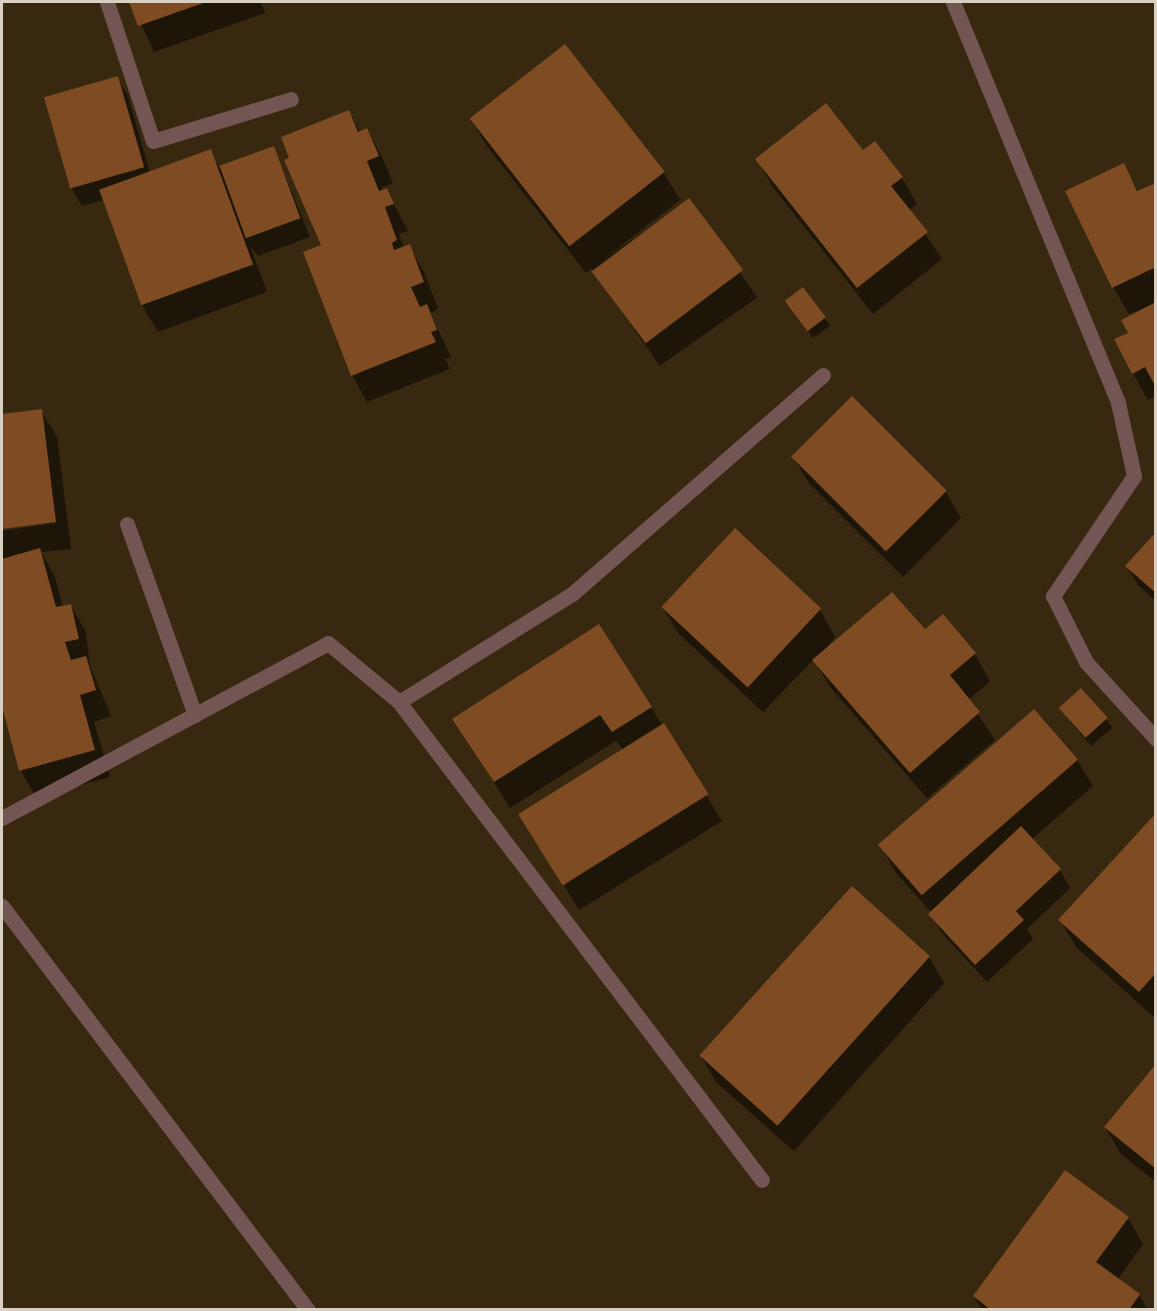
<!DOCTYPE html>
<style>
body{margin:0}
#map{position:relative;width:1157px;height:1311px;overflow:hidden;background:#37280f;font-family:"Alegreya Sans",sans-serif}
div>[style]{position:absolute}
[style*='--x']{left:calc(var(--x)*1px);top:calc(var(--y)*1px);width:calc(var(--w)*1px);rotate:calc(var(--a)*1deg)}
.shadow>*{inset:0;background:#0007;transform-origin:0 0}
.building>*{inset:0;background:#7e4b22;transform-origin:0 0}
.minor>*{height:15px;margin:-7.5px;padding:0 7.5px;transform-origin:7.5px;border-radius:7.5px;background:#735653}
span{translate:-50% -50%;white-space:nowrap;text-align:center;line-height:1.15;-webkit-text-stroke:4.5px #2d1f05;paint-order:stroke}
.frame{position:absolute;inset:0;border:3px solid #d9d0c1;pointer-events:none}
</style>
<div id="map">
<div class="shadow">
<div style="clip-path:polygon(131px 2px,261px 2px,265px 13px,154px 52px)"></div>
<div style="clip-path:polygon(565px 46px,664px 173px,680px 200px,586px 273px,486px 145px,471px 119px)"></div>
<div style="clip-path:polygon(117px 77px,128px 96px,150px 173px,210px 151px,223px 174px,274px 148px,310px 237px,258px 256px,250px 246px,267px 292px,158px 332px,142px 305px,104px 200px,82px 206px,71px 187px)"></div>
<div style="clip-path:polygon(349px 112px,361px 133px,367px 130px,382px 157px,393px 183px,381px 188px,386px 190px,408px 231px,399px 234px,404px 248px,409px 246px,424px 272px,438px 309px,430px 313px,451px 357px,445px 359px,450px 369px,367px 402px,352px 375px,323px 246px)"></div>
<div style="clip-path:polygon(863px 152px,902px 178px,917px 204px,909px 210px,942px 259px,873px 314px,772px 186px,757px 159px)"></div>
<div style="clip-path:polygon(1123px 165px,1139px 192px,1156px 184px,1156px 396px,1148px 400px,1133px 373px,1130px 333px,1149px 307px,1129px 314px,1113px 287px)"></div>
<div style="left:689px;top:200px;width:119px;height:119px;rotate:55deg"></div>
<div style="clip-path:polygon(787px 301px,824px 317px,830px 326px,813px 338px)"></div>
<div style="clip-path:polygon(41px 411px,57px 437px,71px 549px,41px 552px,55px 577px,63px 607px,70px 605px,86px 632px,90px 666px,111px 716px,94px 722px,110px 777px,36px 797px,21px 771px,2px 701px,2px 560px,8px 559px,2px 558px,2px 531px,64px 522px,2px 528px,2px 416px)"></div>
<div style="clip-path:polygon(793px 457px,946px 492px,961px 518px,903px 577px,809px 483px)"></div>
<div style="clip-path:polygon(1156px 534px,1156px 601px,1138px 585px,1127px 566px)"></div>
<div style="clip-path:polygon(662px 606px,820px 610px,835px 637px,823px 653px,925px 632px,975px 654px,990px 681px,968px 700px,995px 740px,927px 798px,830px 687px,814px 659px,763px 712px,678px 633px)"></div>
<div style="clip-path:polygon(651px 707px,722px 821px,579px 910px,536px 841px,623px 750px,616px 741px,510px 808px,454px 719px)"></div>
<div style="clip-path:polygon(1059px 708px,1106px 719px,1112px 728px,1091px 746px)"></div>
<div style="clip-path:polygon(1034px 711px,1077px 760px,1093px 786px,1031px 840px,1060px 870px,1070px 888px,1027px 929px,1033px 939px,987px 982px,941px 932px,931px 912px,896px 873px,881px 846px)"></div>
<div style="clip-path:polygon(1156px 815px,1156px 1017px,1155px 1018px,1076px 947px,1060px 920px)"></div>
<div style="clip-path:polygon(929px 957px,944px 983px,794px 1151px,716px 1082px,701px 1056px)"></div>
<div style="clip-path:polygon(1156px 1066px,1156px 1182px,1121px 1154px,1105px 1127px)"></div>
<div style="clip-path:polygon(1128px 1218px,1143px 1244px,1118px 1279px,1139px 1295px,1148px 1310px,982px 1310px,974px 1296px)"></div>
</div>
<div class="building">
<div style="clip-path:polygon(129px 2px,206px 2px,138px 26px)"></div>
<div style="left:565px;top:44px;width:162px;height:121px;rotate:52deg"></div>
<div style="left:118px;top:76px;width:95px;height:77px;rotate:74deg"></div>
<div style="clip-path:polygon(826px 103px,863px 150px,875px 141px,903px 177px,891px 186px,928px 232px,857px 288px,755px 159px)"></div>
<div style="clip-path:polygon(349px 110px,358px 132px,367px 128px,379px 156px,367px 161px,379px 191px,387px 188px,394px 204px,385px 207px,397px 240px,392px 243px,394px 250px,410px 244px,424px 282px,411px 287px,420px 307px,427px 304px,437px 330px,431px 332px,436px 342px,351px 376px,303px 252px,321px 245px,284px 160px,289px 158px,281px 137px)"></div>
<div style="left:274px;top:146px;width:77px;height:58px;rotate:70deg"></div>
<div style="left:211px;top:149px;width:123px;height:119px;rotate:70deg"></div>
<div style="clip-path:polygon(1124px 163px,1137px 191px,1156px 183px,1156px 267px,1112px 288px,1065px 191px)"></div>
<div style="left:689px;top:198px;width:90px;height:122px;rotate:53deg"></div>
<div style="left:803px;top:287px;width:38px;height:23px;rotate:53deg"></div>
<div style="clip-path:polygon(1156px 302px,1156px 384px,1154px 384px,1145px 367px,1132px 374px,1114px 339px,1128px 333px,1121px 320px)"></div>
<div style="left:852px;top:396px;width:134px;height:86px;rotate:45deg"></div>
<div style="clip-path:polygon(42px 409px,56px 522px,2px 529px,2px 414px)"></div>
<div style="left:735px;top:528px;width:118px;height:108px;rotate:43deg"></div>
<div style="clip-path:polygon(1156px 532px,1156px 593px,1125px 566px)"></div>
<div style="clip-path:polygon(40px 548px,56px 607px,71px 604px,79px 639px,65px 642px,71px 660px,86px 656px,96px 690px,80px 695px,95px 750px,19px 771px,2px 706px,2px 559px)"></div>
<div style="clip-path:polygon(892px 592px,925px 629px,943px 614px,976px 653px,950px 675px,980px 712px,910px 773px,812px 660px)"></div>
<div style="clip-path:polygon(599px 624px,652px 707px,612px 732px,600px 715px,494px 782px,452px 719px)"></div>
<div style="left:1081px;top:688px;width:40px;height:30px;rotate:48deg"></div>
<div style="left:1034px;top:709px;width:67px;height:207px;rotate:49deg"></div>
<div style="left:664px;top:723px;width:84px;height:172px;rotate:58deg"></div>
<div style="clip-path:polygon(1156px 813px,1156px 973px,1139px 992px,1058px 920px)"></div>
<div style="clip-path:polygon(1021px 826px,1061px 869px,1016px 911px,1024px 920px,975px 965px,928px 914px)"></div>
<div style="left:852px;top:886px;width:105px;height:228px;rotate:42deg"></div>
<div style="clip-path:polygon(1156px 1064px,1156px 1169px,1104px 1127px)"></div>
<div style="clip-path:polygon(1065px 1170px,1129px 1217px,1096px 1262px,1140px 1294px,1129px 1310px,991px 1310px,973px 1296px)"></div>
</div>
<div class="minor">
<div style="--x:107;--y:2;--w:146;--a:71.7"></div>
<div style="--x:153;--y:141;--w:144;--a:-16.9"></div>
<div style="--x:953;--y:2;--w:434;--a:67.6"></div>
<div style="--x:1118;--y:403;--w:75;--a:77.6"></div>
<div style="--x:1134;--y:476;--w:145;--a:124"></div>
<div style="--x:1053;--y:596;--w:74;--a:63.4"></div>
<div style="--x:1086;--y:662;--w:104;--a:47.7"></div>
<div style="--x:127;--y:524;--w:203;--a:70.4"></div>
<div style="--x:399;--y:702;--w:600;--a:52.79"></div>
<div style="--x:2;--y:818;--w:370;--a:-28.2"></div>
<div style="--x:328;--y:643;--w:92;--a:39.7"></div>
<div style="--x:399;--y:702;--w:204;--a:-32"></div>
<div style="--x:572;--y:594;--w:333;--a:-41.1"></div>
<div style="--x:2;--y:906;--w:507;--a:52.86"></div>
</div>
<div class="frame"></div>
</div>
